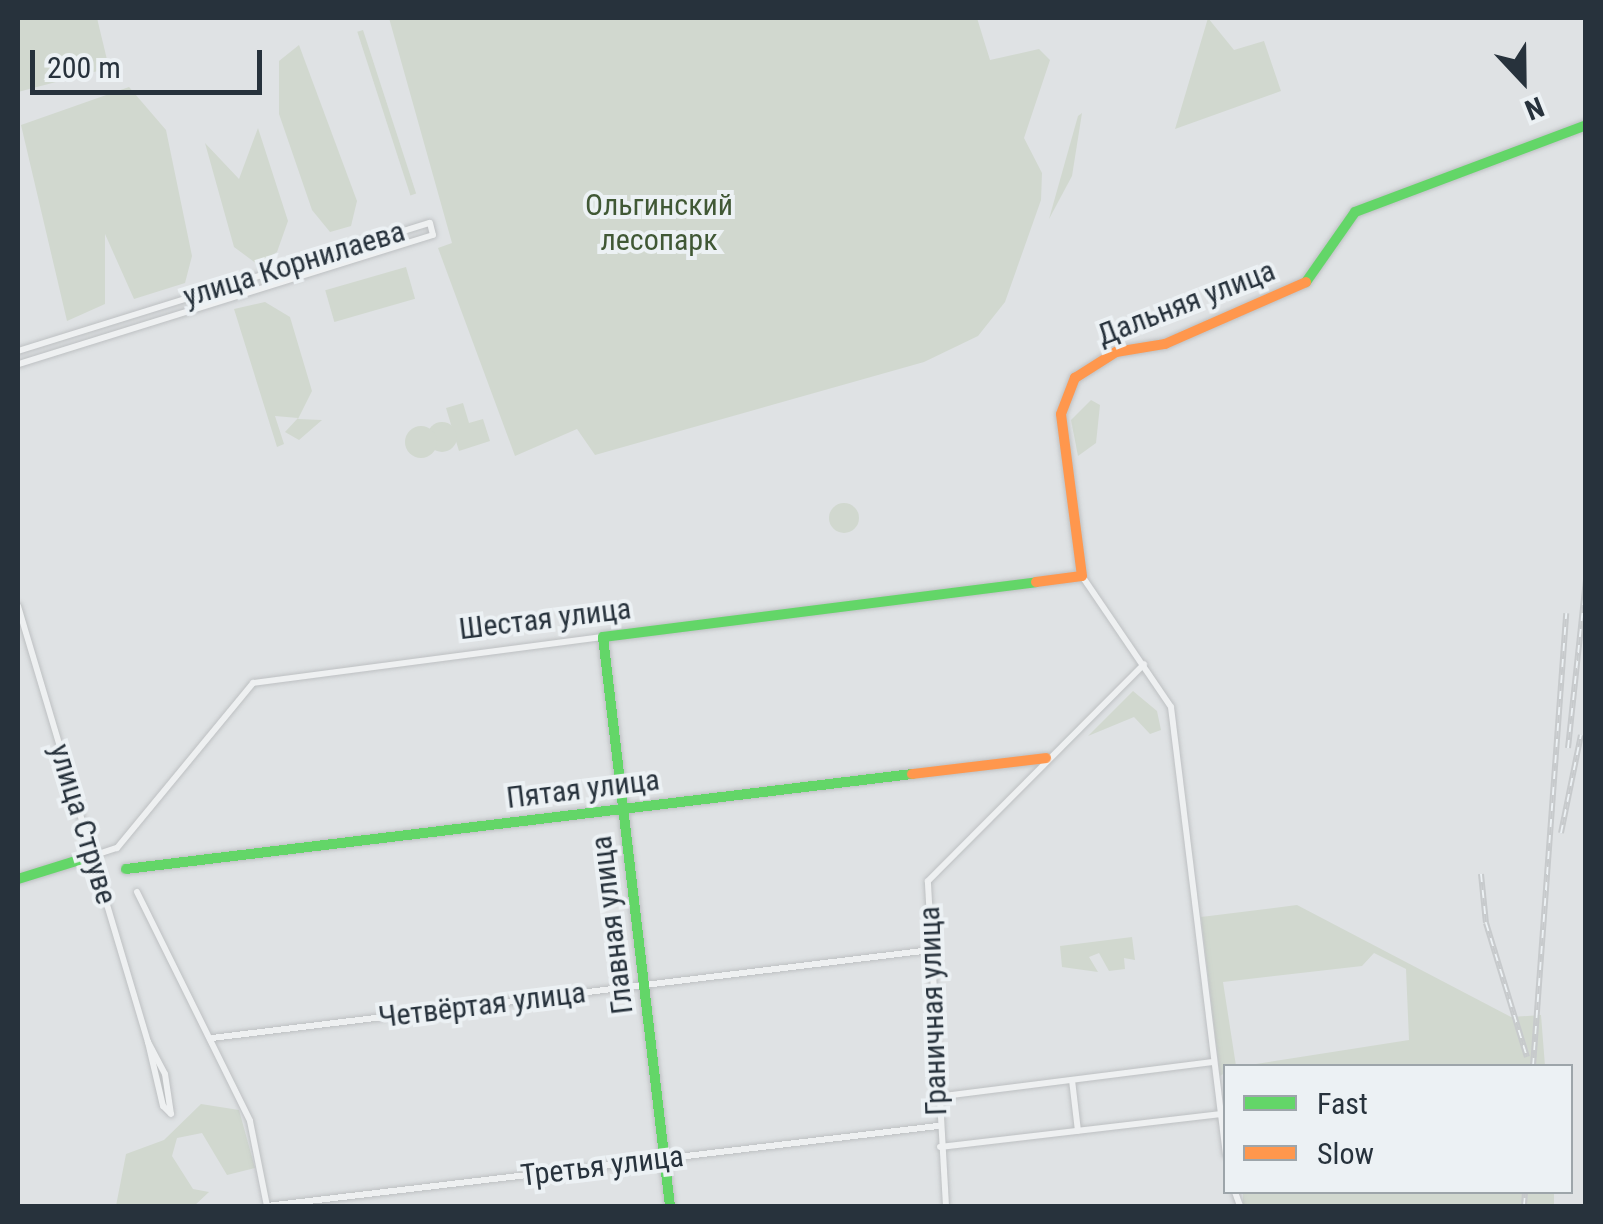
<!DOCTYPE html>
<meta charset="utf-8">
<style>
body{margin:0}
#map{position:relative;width:1603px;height:1224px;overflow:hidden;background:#dfe2e4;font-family:"Roboto Condensed",sans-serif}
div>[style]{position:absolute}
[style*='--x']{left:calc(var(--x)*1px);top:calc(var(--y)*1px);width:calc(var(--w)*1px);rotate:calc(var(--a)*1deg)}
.green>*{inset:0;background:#d1d8cf;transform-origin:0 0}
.round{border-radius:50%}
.roads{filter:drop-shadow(0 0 2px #bdc0c2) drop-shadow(0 0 2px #bdc0c2)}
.street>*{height:6px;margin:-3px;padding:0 3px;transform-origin:3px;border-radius:3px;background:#eef0f1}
.fast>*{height:10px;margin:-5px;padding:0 5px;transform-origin:5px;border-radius:5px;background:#63d668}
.slow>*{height:10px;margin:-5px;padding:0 5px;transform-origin:5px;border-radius:5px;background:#ff974d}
.rail>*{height:6px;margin-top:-3px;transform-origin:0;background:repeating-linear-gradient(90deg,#ecf1f4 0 8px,#c7cacc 0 16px);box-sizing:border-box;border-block:2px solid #c7cacc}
span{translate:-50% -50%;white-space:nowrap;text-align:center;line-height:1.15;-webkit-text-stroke:8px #ecf1f4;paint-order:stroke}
.park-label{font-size:30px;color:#405835}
.street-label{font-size:30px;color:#27323c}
.frame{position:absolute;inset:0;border:20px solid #27323c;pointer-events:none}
.legend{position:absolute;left:1223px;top:1064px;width:350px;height:130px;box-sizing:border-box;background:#ecf1f4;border:2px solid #9da5aa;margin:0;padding:12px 18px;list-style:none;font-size:30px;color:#27323c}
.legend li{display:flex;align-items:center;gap:20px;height:50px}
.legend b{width:50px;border:2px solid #9da5aa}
.north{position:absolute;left:1473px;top:30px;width:100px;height:100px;-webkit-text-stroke:8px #ecf1f4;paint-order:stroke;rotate:158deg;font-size:28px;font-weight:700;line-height:40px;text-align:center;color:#27323c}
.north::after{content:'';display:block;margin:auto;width:35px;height:45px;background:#27323c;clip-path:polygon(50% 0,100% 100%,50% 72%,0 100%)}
.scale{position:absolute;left:30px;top:50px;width:232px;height:45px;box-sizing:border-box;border:5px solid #27323c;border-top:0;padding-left:12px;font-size:30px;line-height:35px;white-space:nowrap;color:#27323c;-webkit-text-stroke:8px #ecf1f4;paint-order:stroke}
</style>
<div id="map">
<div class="green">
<div style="clip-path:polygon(18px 18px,97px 18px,109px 68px,18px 92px)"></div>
<div style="clip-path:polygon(389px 18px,977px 18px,990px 60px,1039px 49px,1050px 60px,1024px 138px,1042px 173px,1041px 200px,1005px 302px,978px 336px,924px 362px,595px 455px,577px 429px,515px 456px,438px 248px,452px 243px)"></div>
<div style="clip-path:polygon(1208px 18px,1234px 50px,1264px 41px,1281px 91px,1175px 129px)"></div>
<div style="left:363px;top:30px;width:172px;height:6px;rotate:72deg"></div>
<div style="clip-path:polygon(299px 45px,357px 201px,351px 226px,330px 232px,312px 210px,279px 114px,279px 61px)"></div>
<div style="clip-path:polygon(129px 87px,166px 130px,192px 256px,185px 283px,134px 299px,105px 234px,105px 304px,67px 321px,21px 125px)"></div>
<div style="clip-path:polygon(1082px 113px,1072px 176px,1049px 219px,1078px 116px)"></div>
<div style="clip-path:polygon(258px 128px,288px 221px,277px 252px,257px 264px,234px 247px,205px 143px,239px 179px)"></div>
<div style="left:406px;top:267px;width:33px;height:84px;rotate:74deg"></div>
<div style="clip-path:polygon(265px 302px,290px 317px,312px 391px,298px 419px,322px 420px,299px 440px,285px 432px,298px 418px,275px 416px,284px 444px,277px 447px,234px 309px)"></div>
<div style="clip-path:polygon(1091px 400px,1100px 405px,1096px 443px,1078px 456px,1071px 420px)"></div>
<div style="clip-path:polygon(463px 403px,469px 423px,483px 419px,490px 441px,459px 451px,446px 408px)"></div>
<div class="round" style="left:427px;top:422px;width:30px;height:30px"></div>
<div class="round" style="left:405px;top:426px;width:32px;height:32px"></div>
<div class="round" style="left:829px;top:503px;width:30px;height:30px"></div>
<div style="clip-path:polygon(1133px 691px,1157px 711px,1161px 730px,1150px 734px,1134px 717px,1088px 736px)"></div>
<div style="clip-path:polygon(1297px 905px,1511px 1017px,1541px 1015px,1545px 1066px,1243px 1066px,1409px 1040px,1406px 969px,1374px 953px,1362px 966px,1223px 982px,1236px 1066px,1220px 1076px,1201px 917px)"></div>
<div style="clip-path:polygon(1132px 937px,1135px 960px,1124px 958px,1125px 969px,1109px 971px,1099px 953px,1089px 957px,1098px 972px,1062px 967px,1060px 946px)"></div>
<div style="clip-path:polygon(201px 1104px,239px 1110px,255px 1168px,227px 1175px,202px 1133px,177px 1138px,172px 1156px,193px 1189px,209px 1192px,194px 1206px,116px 1206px,126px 1154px,164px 1140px)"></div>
<div style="left:1243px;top:1192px;width:311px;height:20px"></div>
</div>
<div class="roads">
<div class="street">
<div style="--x:18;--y:351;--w:431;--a:-17.3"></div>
<div style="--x:430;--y:223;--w:12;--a:76"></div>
<div style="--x:433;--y:235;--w:435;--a:162.7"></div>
<div style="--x:1082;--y:576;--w:158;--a:55.8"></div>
<div style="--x:1171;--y:707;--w:451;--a:83"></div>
<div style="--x:18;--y:606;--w:455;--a:73.4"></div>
<div style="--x:92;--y:856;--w:26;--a:-18"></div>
<div style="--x:117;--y:848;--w:214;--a:-50.5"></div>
<div style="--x:253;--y:683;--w:353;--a:-7.5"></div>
<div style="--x:137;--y:892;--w:255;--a:63.7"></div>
<div style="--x:250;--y:1121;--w:87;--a:78.7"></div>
<div style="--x:212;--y:1038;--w:724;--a:-6.98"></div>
<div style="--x:148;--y:1042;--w:36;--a:62"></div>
<div style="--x:165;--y:1074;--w:40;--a:81.5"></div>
<div style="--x:171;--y:1114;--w:11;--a:-135"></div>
<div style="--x:163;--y:1106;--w:66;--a:-103.2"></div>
<div style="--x:1072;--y:1080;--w:51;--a:83.3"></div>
<div style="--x:936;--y:1097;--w:279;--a:-7.2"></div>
<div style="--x:940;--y:1147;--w:281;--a:-6.7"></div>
<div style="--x:1235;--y:1192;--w:15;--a:70"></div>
<div style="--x:267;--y:1206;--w:676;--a:-6.8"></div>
<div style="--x:946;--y:1206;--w:325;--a:-93.2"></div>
<div style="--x:928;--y:881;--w:306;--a:-45.1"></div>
</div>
<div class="fast">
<div style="--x:1306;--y:282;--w:85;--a:-55"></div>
<div style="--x:1355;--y:212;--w:247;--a:-20.6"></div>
<div style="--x:126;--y:869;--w:792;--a:-6.89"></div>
<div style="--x:18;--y:879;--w:77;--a:-17.3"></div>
<div style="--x:670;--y:1206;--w:573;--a:-96.72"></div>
<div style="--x:603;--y:637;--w:436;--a:-7.2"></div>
</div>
<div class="slow">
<div style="--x:1036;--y:582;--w:46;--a:-7.4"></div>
<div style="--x:1082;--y:576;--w:163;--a:-97.4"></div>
<div style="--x:1061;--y:414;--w:39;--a:-69"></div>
<div style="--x:1075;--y:378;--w:49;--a:-32.4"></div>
<div style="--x:1116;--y:352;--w:50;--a:-9.3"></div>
<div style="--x:1165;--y:344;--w:154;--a:-23.7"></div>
<div style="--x:912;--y:774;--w:135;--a:-6.8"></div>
</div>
</div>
<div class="rail">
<div style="--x:1586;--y:529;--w:35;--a:90"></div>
<div style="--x:1568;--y:748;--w:170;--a:-83.9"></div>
<div style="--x:1561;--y:833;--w:100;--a:-78.5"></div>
<div style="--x:1481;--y:874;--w:49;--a:84.2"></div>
<div style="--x:1486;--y:923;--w:140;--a:73"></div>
<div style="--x:1533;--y:1066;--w:454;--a:-85.8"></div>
<div style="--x:1524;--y:1206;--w:14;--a:-86"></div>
</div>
<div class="park-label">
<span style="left:659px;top:222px">Ольгинский<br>лесопарк</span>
</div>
<div class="street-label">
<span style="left:294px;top:264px;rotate:-17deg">улица Корнилаева</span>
<span style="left:1186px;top:303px;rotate:-21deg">Дальняя улица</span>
<span style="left:545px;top:619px;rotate:-7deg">Шестая улица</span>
<span style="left:583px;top:789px;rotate:-7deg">Пятая улица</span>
<span style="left:83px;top:824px;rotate:73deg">улица Струве</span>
<span style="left:612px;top:925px;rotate:-97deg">Главная улица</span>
<span style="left:482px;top:1005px;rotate:-7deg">Четвёртая улица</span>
<span style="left:933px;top:1011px;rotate:-92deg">Граничная улица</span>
<span style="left:602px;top:1166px;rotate:-7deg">Третья улица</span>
</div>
<div class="frame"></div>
<ul class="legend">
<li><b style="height:12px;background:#63d668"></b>Fast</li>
<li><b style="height:12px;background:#ff974d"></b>Slow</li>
</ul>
<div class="north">N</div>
<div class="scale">200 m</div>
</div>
